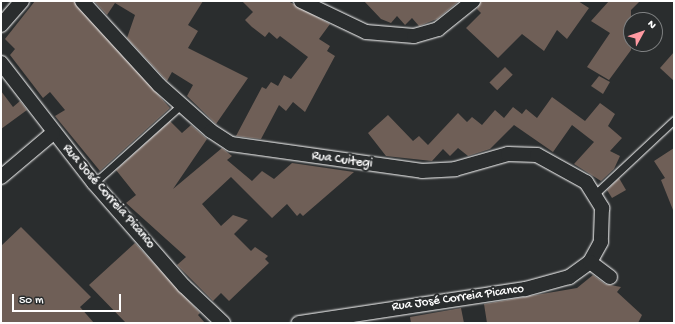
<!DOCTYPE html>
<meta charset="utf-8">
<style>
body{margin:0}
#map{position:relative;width:675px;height:324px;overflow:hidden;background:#2a2d2e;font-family:"Gochi Hand",sans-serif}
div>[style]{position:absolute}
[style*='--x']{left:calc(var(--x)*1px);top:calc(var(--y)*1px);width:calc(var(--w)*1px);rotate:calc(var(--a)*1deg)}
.building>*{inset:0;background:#6f5f57;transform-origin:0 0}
.roads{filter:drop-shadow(0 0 1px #fff) drop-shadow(0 0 1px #fff)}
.service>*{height:7px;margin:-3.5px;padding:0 3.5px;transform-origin:3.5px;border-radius:3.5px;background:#2a2d2e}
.minor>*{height:14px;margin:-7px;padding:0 7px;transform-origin:7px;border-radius:7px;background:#2a2d2e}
span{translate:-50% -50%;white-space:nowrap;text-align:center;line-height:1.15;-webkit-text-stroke:4px #2a2d2e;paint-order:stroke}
.street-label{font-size:13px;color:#fff}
.frame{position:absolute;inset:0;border:2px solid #fff;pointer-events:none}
.north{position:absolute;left:623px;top:12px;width:40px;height:40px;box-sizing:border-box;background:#2a2d2e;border:1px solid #7f8182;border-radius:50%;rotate:50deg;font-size:11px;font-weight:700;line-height:16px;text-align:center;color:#fff}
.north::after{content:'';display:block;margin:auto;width:14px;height:18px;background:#ff9aa2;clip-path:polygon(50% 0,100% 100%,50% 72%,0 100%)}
.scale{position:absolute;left:12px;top:294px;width:109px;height:18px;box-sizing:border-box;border:2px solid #fff;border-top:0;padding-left:5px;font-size:12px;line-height:14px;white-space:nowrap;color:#fff;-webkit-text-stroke:3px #2a2d2e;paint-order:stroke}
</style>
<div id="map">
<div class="building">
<div style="clip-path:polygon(35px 1px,74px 1px,170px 108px,100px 171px,55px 116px,65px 110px,50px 92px,43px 98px,10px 55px,15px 49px,5px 39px)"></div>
<div style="clip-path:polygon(94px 1px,203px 1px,188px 25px,198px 31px,188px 48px,248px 78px,216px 124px,187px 96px,193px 85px,172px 72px,167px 81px,127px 38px,135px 15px,115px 3px,107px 15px)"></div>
<div style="clip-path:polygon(242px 1px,288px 1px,330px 24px,319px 39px,330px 46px,327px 51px,335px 56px,305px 112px,293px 102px,286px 111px,279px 105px,261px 139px,236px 136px,262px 87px,266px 89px,271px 82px,278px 86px,284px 75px,291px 79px,308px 57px,280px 36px,277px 39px,269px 32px,265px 37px,252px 27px,245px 20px,253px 12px)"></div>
<div style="clip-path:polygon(364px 1px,459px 1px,437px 19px,419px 26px,412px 18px,405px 25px,397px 16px,391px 23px,381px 19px)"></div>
<div style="clip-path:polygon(481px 1px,578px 1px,589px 8px,567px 39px,557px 30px,544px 51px,522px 34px,498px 58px,466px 28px,481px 13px,477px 9px)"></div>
<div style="clip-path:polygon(609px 1px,640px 1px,631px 10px,631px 50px,609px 80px,587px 67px,610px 33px,591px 21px)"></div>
<div style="clip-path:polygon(674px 52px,674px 81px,660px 68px)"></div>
<div style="left:505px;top:67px;width:11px;height:22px;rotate:45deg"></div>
<div style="clip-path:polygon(599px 76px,610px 82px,603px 94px,591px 86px)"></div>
<div style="clip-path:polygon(1px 91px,13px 107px,20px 101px,27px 110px,1px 129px)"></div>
<div style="clip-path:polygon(552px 97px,585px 121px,600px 103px,615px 114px,608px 126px,622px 138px,610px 151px,620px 156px,614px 169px,601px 181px,574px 164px,594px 142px,572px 125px,553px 152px,514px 125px,490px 149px,468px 156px,458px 148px,450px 156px,443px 149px,432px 161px,386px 156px,368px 133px,388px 115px,413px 141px,419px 136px,428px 145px,458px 113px,467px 122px,472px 117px,482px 125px,495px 110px,504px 118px,513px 107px,522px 114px,526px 109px,537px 118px)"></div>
<div style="clip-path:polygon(170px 121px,182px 133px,191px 125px,207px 139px,173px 189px,222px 148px,232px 156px,227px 160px,252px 181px,262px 171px,274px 179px,292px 163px,354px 172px,303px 216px,300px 213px,297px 216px,287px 204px,272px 218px,231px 177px,202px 204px,221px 226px,233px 215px,248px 220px,234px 234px,251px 251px,255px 247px,268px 256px,265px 259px,269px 263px,229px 301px,221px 293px,213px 301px,177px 265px,186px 257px,126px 203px,136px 195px,116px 170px)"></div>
<div style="clip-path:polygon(674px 148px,674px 210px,673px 210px,661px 180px,665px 178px,654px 161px)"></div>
<div style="clip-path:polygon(619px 178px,626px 190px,612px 198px,607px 190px)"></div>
<div style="clip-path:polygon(21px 227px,91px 297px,80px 307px,94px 323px,1px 323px,1px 246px)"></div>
<div style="clip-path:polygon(135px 243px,200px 313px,198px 315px,205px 323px,126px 323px,89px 285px)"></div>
<div style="clip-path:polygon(593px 275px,605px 284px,621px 287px,617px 292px,642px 315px,638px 323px,487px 323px,484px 304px,577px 288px)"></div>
<div style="clip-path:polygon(461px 308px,464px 323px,411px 323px,410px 317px)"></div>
</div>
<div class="roads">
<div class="service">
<div style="--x:94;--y:183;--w:117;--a:-41.9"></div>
<div style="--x:596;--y:193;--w:107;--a:-43.1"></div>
</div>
<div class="minor">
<div style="--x:82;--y:1;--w:114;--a:47.5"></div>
<div style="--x:159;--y:85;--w:69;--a:41.5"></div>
<div style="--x:211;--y:131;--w:24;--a:33"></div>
<div style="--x:231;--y:144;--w:193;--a:8"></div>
<div style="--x:422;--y:171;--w:33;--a:-3"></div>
<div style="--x:455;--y:169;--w:55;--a:-15.8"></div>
<div style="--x:508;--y:154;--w:29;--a:2"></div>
<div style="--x:537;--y:155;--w:56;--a:28.9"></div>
<div style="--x:586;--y:182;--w:31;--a:58"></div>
<div style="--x:602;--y:208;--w:34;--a:92"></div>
<div style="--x:601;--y:242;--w:23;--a:119"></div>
<div style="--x:590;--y:262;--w:26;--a:144"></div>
<div style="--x:569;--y:277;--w:46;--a:164.7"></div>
<div style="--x:525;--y:289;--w:229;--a:171.4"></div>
<div style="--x:301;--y:1;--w:72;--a:25.5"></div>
<div style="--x:366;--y:32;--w:48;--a:4.8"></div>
<div style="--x:414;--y:36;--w:25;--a:-16"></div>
<div style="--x:438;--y:29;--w:45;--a:-38.7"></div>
<div style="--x:1;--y:25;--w:32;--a:-49"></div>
<div style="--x:1;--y:63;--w:152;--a:52.2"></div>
<div style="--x:94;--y:183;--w:137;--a:48.9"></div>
<div style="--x:184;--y:286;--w:54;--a:43.5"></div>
<div style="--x:1;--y:177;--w:68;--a:-40.2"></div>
<div style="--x:590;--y:262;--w:25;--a:37"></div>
</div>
</div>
<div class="street-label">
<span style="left:342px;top:161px;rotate:8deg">Rua Cuitegi</span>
<span style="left:108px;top:197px;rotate:49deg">Rua José Correia Picanco</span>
<span style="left:458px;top:299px;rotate:-8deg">Rua José Correia Picanco</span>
</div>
<div class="frame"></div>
<div class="north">N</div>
<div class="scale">50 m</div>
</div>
